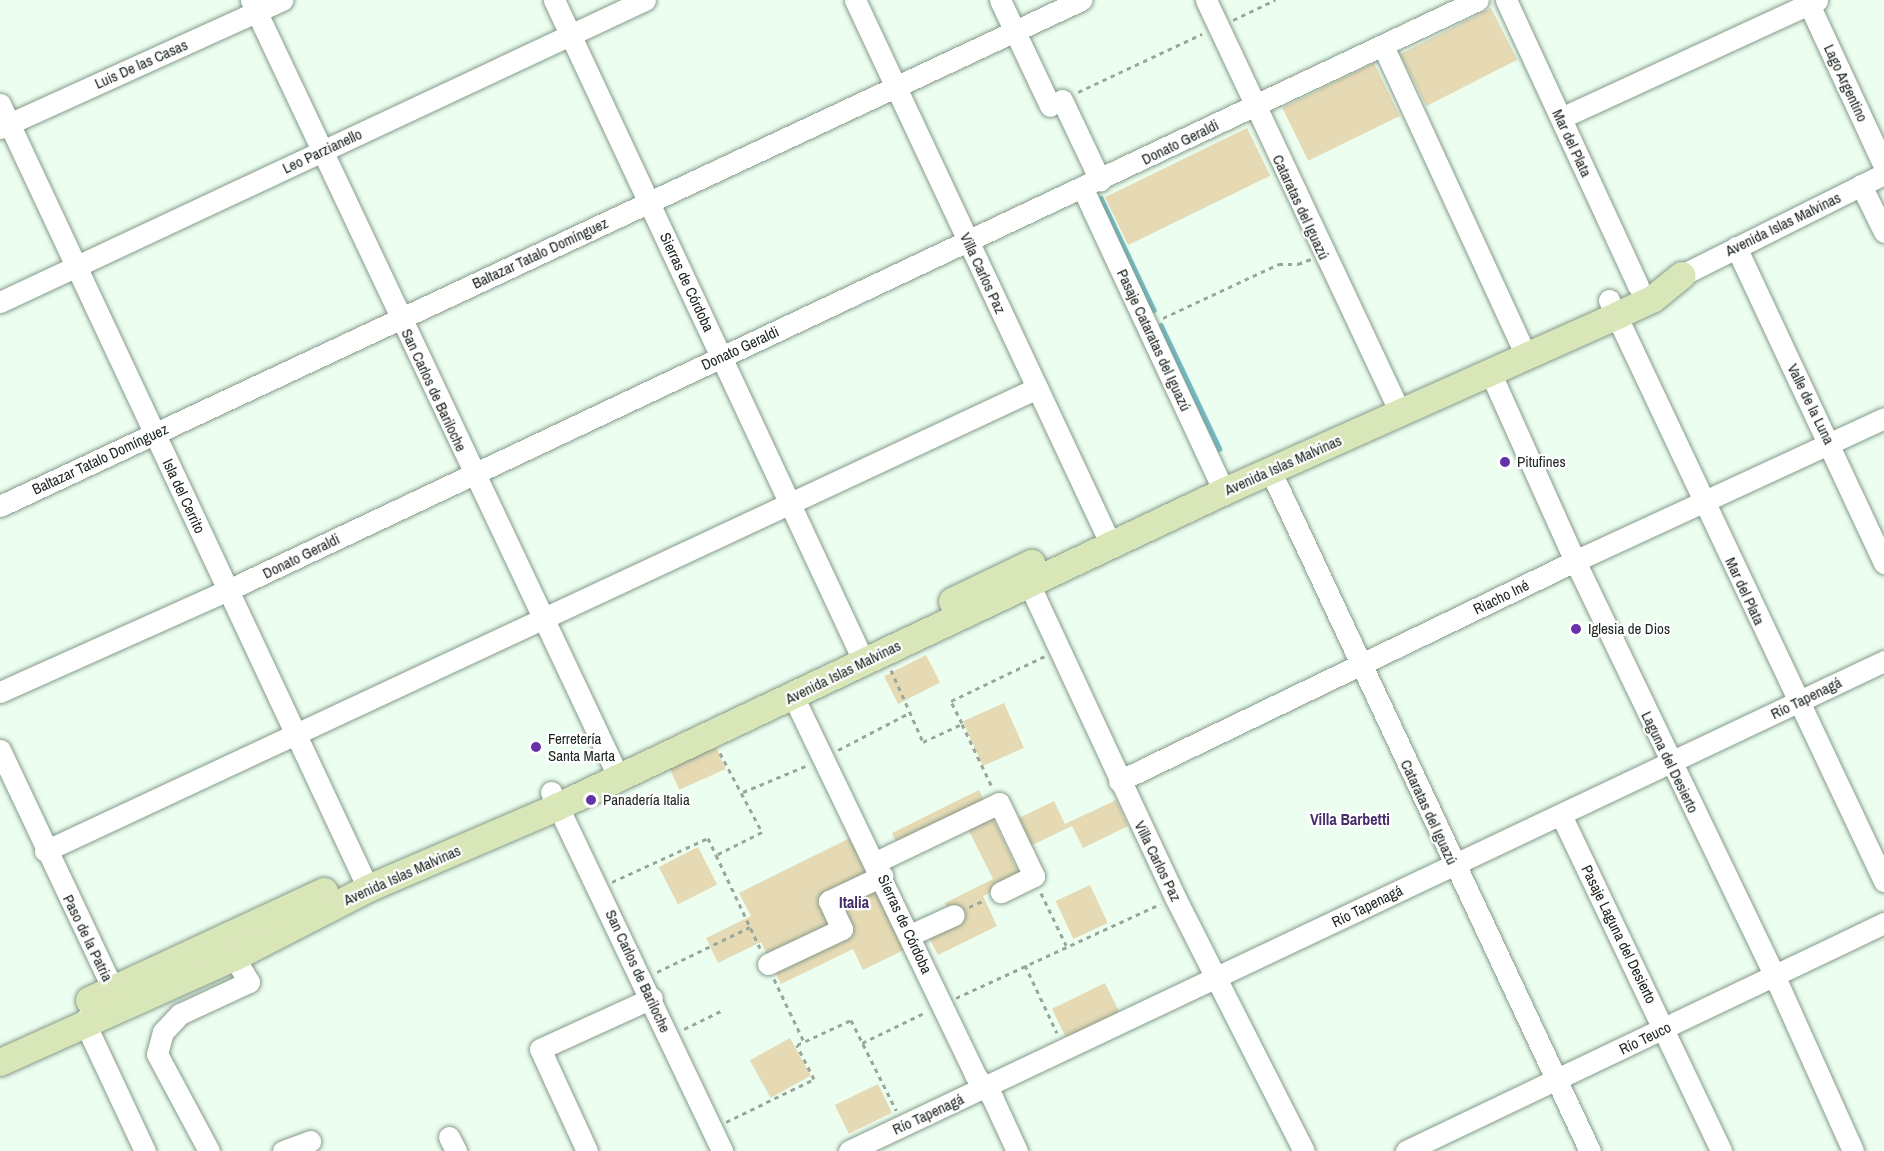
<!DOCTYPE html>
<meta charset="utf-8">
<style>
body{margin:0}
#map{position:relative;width:1884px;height:1151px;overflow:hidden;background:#ecfef0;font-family:"Archivo Narrow",sans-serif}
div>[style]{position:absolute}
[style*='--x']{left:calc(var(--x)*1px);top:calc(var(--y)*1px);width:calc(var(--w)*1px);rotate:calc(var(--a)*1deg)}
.green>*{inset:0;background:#e5dab4;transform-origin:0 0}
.stream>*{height:4.5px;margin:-2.25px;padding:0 2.25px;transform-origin:2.25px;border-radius:2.25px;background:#6fbecc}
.path>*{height:3px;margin-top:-1.5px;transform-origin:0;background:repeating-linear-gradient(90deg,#98a69b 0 4.5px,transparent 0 9px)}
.roads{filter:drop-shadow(0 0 2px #859a8a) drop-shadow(0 0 2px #859a8a)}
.minor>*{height:21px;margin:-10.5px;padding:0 10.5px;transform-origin:10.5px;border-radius:10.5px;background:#fff}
.major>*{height:27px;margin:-13.5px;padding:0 13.5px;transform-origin:13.5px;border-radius:13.5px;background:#d9e6b8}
.dots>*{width:16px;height:16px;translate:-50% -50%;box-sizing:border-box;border:3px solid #fff;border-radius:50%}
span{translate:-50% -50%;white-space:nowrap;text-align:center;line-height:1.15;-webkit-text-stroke:4.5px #fff;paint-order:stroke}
.street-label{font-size:15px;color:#202822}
.poi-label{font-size:15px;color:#202822}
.left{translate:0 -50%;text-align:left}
.neighbourhood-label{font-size:16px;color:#46306b;font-weight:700}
</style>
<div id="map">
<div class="green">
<div style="left:1491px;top:8px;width:58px;height:102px;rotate:63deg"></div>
<div style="left:1374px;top:63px;width:59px;height:102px;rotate:64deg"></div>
<div style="left:1247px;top:128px;width:53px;height:158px;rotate:64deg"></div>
<div style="left:926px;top:655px;width:31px;height:47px;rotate:63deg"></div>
<div style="left:1004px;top:703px;width:49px;height:45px;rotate:66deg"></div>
<div style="left:716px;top:747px;width:24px;height:51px;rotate:66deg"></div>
<div style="clip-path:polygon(979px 790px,1021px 877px,983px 896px,997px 926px,938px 955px,929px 938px,955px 925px,945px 903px,993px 879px,961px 815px,898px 846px,892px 833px)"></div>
<div style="clip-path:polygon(1116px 800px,1128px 826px,1083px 848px,1072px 826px,1028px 847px,1015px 820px,1054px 801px,1065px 824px)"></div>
<div style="clip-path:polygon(854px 836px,908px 948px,863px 970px,853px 949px,781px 984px,761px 942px,718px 963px,706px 938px,751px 916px,739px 893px)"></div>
<div style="left:698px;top:847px;width:42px;height:44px;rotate:63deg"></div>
<div style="left:1090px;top:885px;width:42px;height:38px;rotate:65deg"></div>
<div style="left:1105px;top:983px;width:32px;height:59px;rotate:64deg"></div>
<div style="left:790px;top:1038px;width:43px;height:46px;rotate:61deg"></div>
<div style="left:878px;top:1084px;width:32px;height:48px;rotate:64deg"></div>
</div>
<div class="stream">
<div style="--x:1101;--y:198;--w:124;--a:64.7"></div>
<div style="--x:1161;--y:325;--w:137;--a:64.6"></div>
</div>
<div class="path">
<div style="--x:1233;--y:20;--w:47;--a:-25.5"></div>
<div style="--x:1078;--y:92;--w:137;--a:-25.1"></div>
<div style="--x:1163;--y:318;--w:128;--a:-25"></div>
<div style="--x:1279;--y:264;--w:19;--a:0"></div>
<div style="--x:1298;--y:264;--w:14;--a:-21"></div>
<div style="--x:891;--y:670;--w:79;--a:66"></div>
<div style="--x:923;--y:742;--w:43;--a:-24.8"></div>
<div style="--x:962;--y:724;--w:70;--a:64.5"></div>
<div style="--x:962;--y:723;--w:25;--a:-117"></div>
<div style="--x:951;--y:701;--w:104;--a:-25.6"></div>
<div style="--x:838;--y:750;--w:80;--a:-27.5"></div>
<div style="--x:720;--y:753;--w:89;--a:62"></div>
<div style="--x:762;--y:832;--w:51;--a:153.4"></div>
<div style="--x:716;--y:855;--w:103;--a:64.7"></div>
<div style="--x:743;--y:792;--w:70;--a:-22.6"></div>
<div style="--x:612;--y:882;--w:106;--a:-24.6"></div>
<div style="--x:708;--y:838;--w:19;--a:65"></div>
<div style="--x:1041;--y:893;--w:58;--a:64.3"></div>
<div style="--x:969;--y:907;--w:17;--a:-24"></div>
<div style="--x:1025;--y:965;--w:75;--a:64.8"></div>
<div style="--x:657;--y:972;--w:103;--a:-25.8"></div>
<div style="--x:774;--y:979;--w:70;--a:64.5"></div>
<div style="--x:956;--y:998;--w:225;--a:-24.7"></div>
<div style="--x:684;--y:1029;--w:43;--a:-26"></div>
<div style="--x:862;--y:1043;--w:71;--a:-25.8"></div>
<div style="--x:726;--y:1122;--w:98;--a:-26"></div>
<div style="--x:814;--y:1079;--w:38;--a:-117"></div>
<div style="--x:797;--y:1045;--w:60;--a:-24.8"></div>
<div style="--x:851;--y:1020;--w:101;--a:63.4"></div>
</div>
<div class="roads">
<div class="minor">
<div style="--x:251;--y:0;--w:861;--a:64.69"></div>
<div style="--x:554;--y:0;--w:731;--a:64.91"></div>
<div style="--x:855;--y:0;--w:602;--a:64.84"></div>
<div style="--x:1000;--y:0;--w:117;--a:64.7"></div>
<div style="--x:1206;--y:0;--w:455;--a:64.8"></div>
<div style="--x:1506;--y:0;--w:315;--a:65.2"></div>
<div style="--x:1807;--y:0;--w:183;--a:65.1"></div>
<div style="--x:1383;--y:46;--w:341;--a:65.2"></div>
<div style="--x:1062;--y:100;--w:89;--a:64.6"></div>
<div style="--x:0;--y:104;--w:866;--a:64.86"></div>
<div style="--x:1561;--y:118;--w:282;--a:-24.7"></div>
<div style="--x:0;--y:128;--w:310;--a:-24.4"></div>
<div style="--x:1861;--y:185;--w:52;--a:63.9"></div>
<div style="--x:1083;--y:189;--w:333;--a:65"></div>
<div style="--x:1736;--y:247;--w:349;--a:64.9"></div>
<div style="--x:1682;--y:275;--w:226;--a:-26.6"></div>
<div style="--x:1609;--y:300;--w:643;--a:64.67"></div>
<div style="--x:0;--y:302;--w:712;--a:-25.09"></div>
<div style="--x:1490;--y:372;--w:207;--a:65.8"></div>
<div style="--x:1575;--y:561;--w:459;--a:64.3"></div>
<div style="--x:1774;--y:975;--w:193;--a:65.8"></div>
<div style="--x:1271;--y:472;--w:750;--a:64.84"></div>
<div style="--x:0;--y:506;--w:1194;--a:-25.08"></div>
<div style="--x:1023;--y:571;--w:360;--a:65"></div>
<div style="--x:1175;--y:897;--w:285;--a:63.1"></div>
<div style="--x:0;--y:692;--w:250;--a:-24.1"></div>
<div style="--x:228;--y:590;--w:1382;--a:-25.27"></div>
<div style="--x:793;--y:696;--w:420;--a:64.3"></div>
<div style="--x:975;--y:1075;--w:28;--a:52"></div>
<div style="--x:992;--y:1097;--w:60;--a:65.2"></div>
<div style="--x:0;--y:750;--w:264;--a:64.7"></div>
<div style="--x:113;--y:989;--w:43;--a:132.2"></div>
<div style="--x:84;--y:1021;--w:144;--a:64.9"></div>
<div style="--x:1119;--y:781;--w:506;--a:-25.76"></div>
<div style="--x:1575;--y:561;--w:340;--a:-24.8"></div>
<div style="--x:551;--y:792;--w:398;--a:64.5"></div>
<div style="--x:1561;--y:815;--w:372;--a:64.5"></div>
<div style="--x:45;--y:851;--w:1095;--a:-25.02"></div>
<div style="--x:876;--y:862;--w:136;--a:-25.6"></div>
<div style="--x:999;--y:803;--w:81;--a:64.4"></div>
<div style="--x:1034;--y:876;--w:37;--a:154"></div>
<div style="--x:910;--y:935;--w:48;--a:-24.4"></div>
<div style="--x:768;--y:964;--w:82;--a:-25.3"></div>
<div style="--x:842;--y:929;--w:31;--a:-115"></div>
<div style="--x:829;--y:901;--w:59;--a:-25.3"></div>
<div style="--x:449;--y:1137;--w:16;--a:63"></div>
<div style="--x:209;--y:1151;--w:110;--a:-118.2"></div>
<div style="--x:157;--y:1054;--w:23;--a:-75"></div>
<div style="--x:163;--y:1032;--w:25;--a:-47"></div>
<div style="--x:180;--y:1014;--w:76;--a:-24.9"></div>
<div style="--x:249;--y:982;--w:29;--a:-121"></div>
<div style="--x:283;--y:1151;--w:29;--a:-20"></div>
<div style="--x:587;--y:1151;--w:112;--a:-114.7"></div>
<div style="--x:540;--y:1049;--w:123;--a:-24.5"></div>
<div style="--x:849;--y:1151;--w:1145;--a:-25.33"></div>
<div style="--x:1406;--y:1151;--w:530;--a:-25.5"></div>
</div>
<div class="major">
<div style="--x:952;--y:601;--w:88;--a:-25.7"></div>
<div style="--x:89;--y:1000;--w:259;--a:-24.9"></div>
<div style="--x:0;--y:1062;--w:256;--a:-24.2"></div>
<div style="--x:234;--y:957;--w:151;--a:-27.2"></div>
<div style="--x:368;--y:888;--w:207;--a:-23.3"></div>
<div style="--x:558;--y:806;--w:737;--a:-25.31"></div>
<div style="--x:1224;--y:491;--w:431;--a:-24.1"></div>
<div style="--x:1617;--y:315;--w:38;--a:-25"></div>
<div style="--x:1652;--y:299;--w:38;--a:-39"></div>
</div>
</div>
<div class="dots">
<div style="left:1505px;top:462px;background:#6632a9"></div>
<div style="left:1576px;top:629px;background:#6632a9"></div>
<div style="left:536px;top:747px;background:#6632a9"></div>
<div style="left:591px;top:800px;background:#6632a9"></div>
</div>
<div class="street-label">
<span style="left:141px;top:64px;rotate:-24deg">Luis De las Casas</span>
<span style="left:1846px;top:83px;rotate:65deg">Lago Argentino</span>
<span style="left:1180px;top:142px;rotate:-26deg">Donato Geraldi</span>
<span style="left:1572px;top:143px;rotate:65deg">Mar del Plata</span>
<span style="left:322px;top:151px;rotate:-25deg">Leo Parzianello</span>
<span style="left:1301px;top:207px;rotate:65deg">Cataratas del Iguazú</span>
<span style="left:1783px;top:224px;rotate:-26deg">Avenida Islas Malvinas</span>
<span style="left:540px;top:253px;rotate:-25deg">Baltazar Tatalo Domínguez</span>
<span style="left:983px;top:273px;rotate:65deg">Villa Carlos Paz</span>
<span style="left:687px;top:282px;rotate:65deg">Sierras de Córdoba</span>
<span style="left:1154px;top:340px;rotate:65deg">Pasaje Cataratas del Iguazú</span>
<span style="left:740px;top:348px;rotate:-25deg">Donato Geraldi</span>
<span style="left:434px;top:390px;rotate:65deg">San Carlos de Bariloche</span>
<span style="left:1811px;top:404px;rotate:64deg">Valle de la Luna</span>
<span style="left:100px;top:459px;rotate:-25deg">Baltazar Tatalo Domínguez</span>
<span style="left:1283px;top:465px;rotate:-24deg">Avenida Islas Malvinas</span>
<span style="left:184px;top:496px;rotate:65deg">Isla del Cerrito</span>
<span style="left:301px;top:556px;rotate:-26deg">Donato Geraldi</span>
<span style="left:1745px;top:591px;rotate:65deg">Mar del Plata</span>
<span style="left:1501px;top:597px;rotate:-26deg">Riacho Iné</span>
<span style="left:843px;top:672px;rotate:-26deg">Avenida Islas Malvinas</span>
<span style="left:1806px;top:698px;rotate:-26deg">Río Tapenagá</span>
<span style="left:1670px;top:762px;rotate:64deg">Laguna del Desierto</span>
<span style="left:1429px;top:812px;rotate:65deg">Cataratas del Iguazú</span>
<span style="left:1158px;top:861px;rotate:64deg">Villa Carlos Paz</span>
<span style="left:402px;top:875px;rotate:-24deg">Avenida Islas Malvinas</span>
<span style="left:1367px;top:906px;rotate:-26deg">Río Tapenagá</span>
<span style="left:905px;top:924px;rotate:65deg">Sierras de Córdoba</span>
<span style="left:1619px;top:934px;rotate:64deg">Pasaje Laguna del Desierto</span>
<span style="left:88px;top:938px;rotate:64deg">Paso de la Patria</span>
<span style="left:638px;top:971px;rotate:65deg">San Carlos de Bariloche</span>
<span style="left:1645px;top:1038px;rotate:-26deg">Río Teuco</span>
<span style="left:928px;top:1114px;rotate:-25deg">Río Tapenagá</span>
</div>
<div class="poi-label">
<span class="left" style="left:1517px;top:462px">Pitufines</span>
<span class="left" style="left:1588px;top:629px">Iglesia de Dios</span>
<span class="left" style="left:548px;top:747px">Ferretería<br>Santa Marta</span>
<span class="left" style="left:603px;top:800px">Panadería Italia</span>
</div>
<div class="neighbourhood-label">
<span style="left:1350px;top:819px">Villa Barbetti</span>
<span style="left:854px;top:902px">Italia</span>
</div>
</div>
